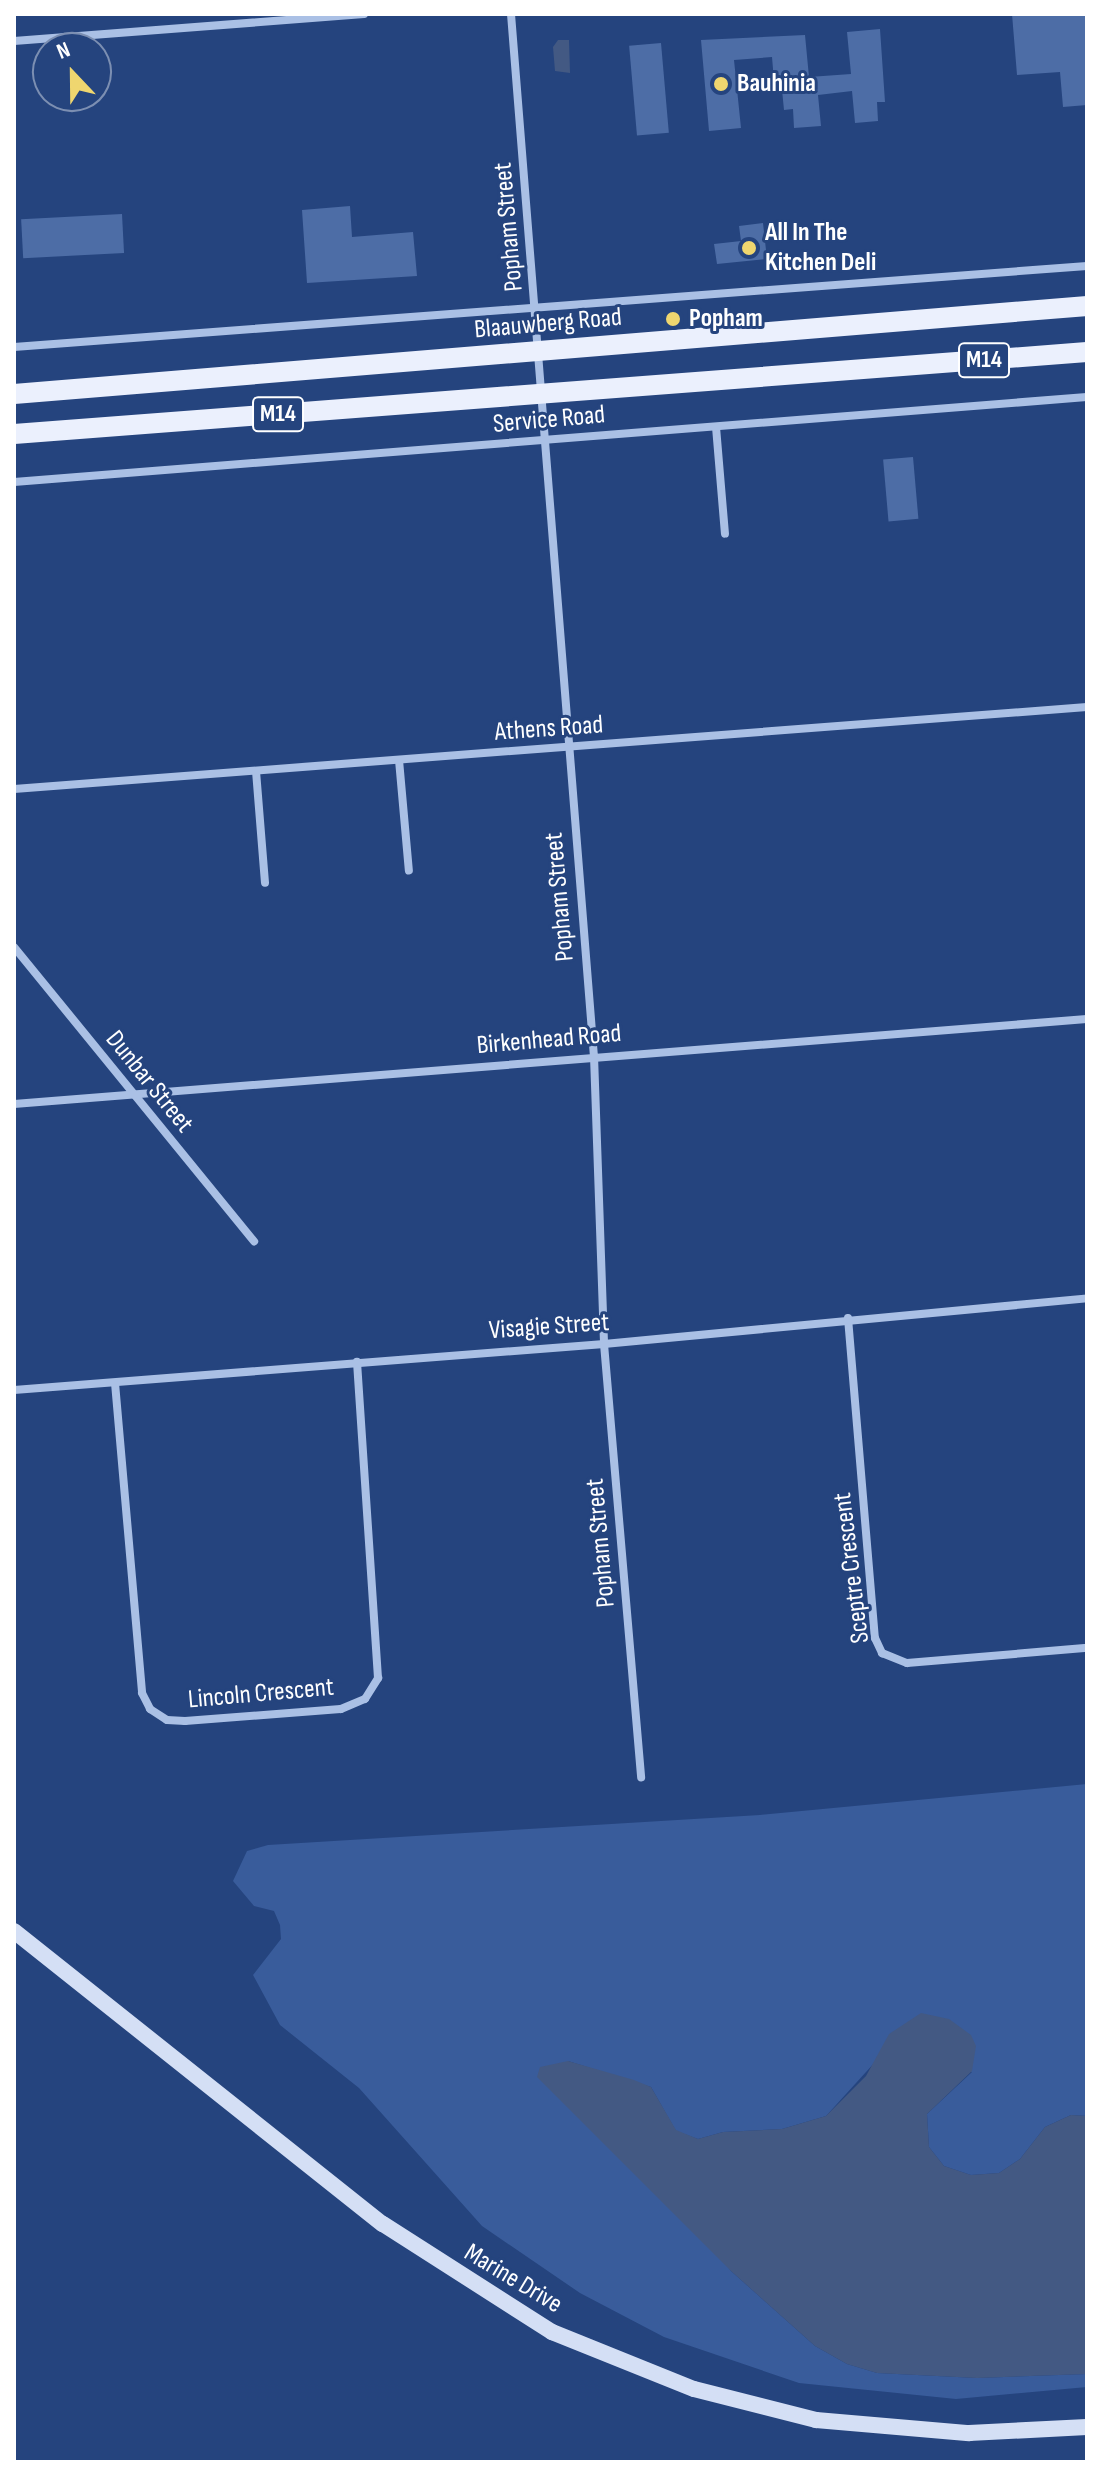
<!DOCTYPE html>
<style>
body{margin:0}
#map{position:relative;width:1101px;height:2476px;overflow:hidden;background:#25447e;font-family:"Sofia Sans Condensed",sans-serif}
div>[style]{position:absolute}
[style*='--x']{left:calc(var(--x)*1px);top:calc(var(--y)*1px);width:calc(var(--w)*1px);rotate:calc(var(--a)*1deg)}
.green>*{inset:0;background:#395c9b}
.water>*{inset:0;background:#435983}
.building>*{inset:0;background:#4d6da6;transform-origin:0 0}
.minor>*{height:8px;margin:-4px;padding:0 4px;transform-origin:4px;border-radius:4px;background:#aac0e5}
.secondary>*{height:16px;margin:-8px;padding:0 8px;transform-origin:8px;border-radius:8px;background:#d4dff5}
.primary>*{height:20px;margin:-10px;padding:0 10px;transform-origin:10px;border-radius:10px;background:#ebf0fd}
.dots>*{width:22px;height:22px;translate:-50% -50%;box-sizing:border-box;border:4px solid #25447e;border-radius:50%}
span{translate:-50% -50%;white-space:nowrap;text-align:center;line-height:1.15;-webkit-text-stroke:6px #25447e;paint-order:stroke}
.shield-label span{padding:2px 6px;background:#25447e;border:2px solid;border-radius:6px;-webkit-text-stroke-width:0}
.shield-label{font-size:24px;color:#fff;font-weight:700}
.poi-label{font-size:26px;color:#fff;font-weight:700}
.left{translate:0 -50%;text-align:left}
.street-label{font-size:26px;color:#fff}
.frame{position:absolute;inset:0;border:16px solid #fff;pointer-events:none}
.north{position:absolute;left:32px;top:32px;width:80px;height:80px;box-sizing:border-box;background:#25447e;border:2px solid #7c8fb2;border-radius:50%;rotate:338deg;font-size:22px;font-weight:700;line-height:32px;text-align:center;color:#fff}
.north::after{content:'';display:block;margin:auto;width:28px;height:36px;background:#efd66f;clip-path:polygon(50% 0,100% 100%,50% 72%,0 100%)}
</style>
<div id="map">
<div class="green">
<div style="clip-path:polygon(1087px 1784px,1087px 2116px,1071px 2115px,1045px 2127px,1020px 2159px,999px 2173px,971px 2175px,944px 2166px,929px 2147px,927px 2114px,972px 2072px,876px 2061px,826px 2116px,782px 2129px,723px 2132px,698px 2139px,676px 2131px,651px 2087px,568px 2061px,731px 2271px,815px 2346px,847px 2364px,877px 2373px,977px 2378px,1087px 2374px,1087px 2387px,956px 2399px,799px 2383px,664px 2337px,580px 2293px,482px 2226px,359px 2088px,280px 2025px,253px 1975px,281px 1939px,280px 1925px,274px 1911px,254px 1906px,233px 1881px,247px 1851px,268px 1845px,760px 1815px)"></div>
</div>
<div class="water">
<div style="clip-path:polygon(558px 40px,569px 40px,570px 73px,555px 71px,553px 47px)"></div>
<div style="clip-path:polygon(921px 2013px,949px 2019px,971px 2035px,976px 2046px,972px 2071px,927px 2114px,929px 2147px,944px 2166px,971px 2175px,999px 2173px,1020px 2159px,1045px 2127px,1071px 2115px,1087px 2116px,1087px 2374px,977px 2378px,877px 2373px,847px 2364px,815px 2346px,731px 2271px,537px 2077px,540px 2067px,568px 2061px,634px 2080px,651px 2087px,676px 2130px,698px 2139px,723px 2132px,782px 2129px,826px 2116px,866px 2076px,889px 2034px)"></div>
</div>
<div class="building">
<div style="clip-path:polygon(1012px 14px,1086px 14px,1087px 105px,1063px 107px,1060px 72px,1017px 75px)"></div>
<div style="clip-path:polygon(880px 29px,885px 102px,877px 102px,878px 121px,855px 123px,852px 91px,818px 95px,821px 126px,794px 128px,793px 109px,784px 110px,781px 80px,774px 81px,772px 57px,734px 60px,741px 128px,709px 131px,701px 40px,805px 35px,809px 77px,851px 74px,847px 32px)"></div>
<div style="left:661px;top:43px;width:90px;height:32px;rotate:85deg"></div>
<div style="clip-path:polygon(350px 206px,352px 237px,413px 232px,417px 276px,307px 283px,302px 210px)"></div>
<div style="left:122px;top:214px;width:39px;height:101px;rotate:87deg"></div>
<div style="clip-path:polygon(763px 223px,767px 259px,717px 264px,714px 244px,741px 241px,739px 226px)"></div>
<div style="left:913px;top:457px;width:62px;height:30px;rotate:85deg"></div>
</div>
<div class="minor">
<div style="--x:511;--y:14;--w:1045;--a:85.45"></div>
<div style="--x:594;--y:1056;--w:288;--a:88"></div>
<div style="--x:604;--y:1344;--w:435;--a:85.1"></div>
<div style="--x:14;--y:41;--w:351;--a:-4.4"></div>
<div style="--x:14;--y:347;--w:1076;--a:-4.32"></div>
<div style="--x:716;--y:427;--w:107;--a:85.2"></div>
<div style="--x:14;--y:482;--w:1076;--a:-4.53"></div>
<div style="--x:399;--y:760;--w:111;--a:84.9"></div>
<div style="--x:256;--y:771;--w:112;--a:85.4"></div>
<div style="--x:14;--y:789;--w:1076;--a:-4.37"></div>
<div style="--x:14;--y:947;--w:380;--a:50.8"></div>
<div style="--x:14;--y:1104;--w:1076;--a:-4.53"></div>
<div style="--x:848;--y:1318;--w:321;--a:85.2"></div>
<div style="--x:875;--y:1638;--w:17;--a:65"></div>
<div style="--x:882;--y:1653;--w:27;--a:22"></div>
<div style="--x:907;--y:1663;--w:181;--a:-4.8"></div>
<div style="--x:115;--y:1383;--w:311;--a:85"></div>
<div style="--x:142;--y:1693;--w:18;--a:63"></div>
<div style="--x:150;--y:1709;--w:20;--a:33"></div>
<div style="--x:167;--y:1720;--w:18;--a:3"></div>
<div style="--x:185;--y:1721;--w:156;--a:-4.4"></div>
<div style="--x:341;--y:1709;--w:26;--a:-23"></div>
<div style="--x:365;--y:1699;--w:25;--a:-58"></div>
<div style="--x:378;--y:1678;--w:317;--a:-93.8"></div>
<div style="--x:14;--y:1390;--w:592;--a:-4.46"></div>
<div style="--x:604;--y:1344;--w:485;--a:-5.4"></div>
</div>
<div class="secondary">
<div style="--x:14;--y:1931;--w:471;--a:38.5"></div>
<div style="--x:383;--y:2224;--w:201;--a:32.6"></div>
<div style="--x:552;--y:2332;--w:153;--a:21.9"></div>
<div style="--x:694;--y:2389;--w:126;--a:14.3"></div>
<div style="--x:816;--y:2420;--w:154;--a:4.9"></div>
<div style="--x:969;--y:2433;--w:118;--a:-2.9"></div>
</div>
<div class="primary">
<div style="--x:14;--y:394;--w:1077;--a:-4.69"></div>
<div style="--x:14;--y:434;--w:1076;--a:-4.37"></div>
</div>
<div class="dots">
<div style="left:721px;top:84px;background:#efd66f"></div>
<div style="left:749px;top:248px;background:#efd66f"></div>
<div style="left:673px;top:319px;background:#efd66f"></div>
</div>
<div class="shield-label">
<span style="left:984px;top:360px">M14</span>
<span style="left:278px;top:414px">M14</span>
</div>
<div class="poi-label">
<span class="left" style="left:737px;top:84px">Bauhinia</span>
<span class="left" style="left:765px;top:248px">All In The<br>Kitchen Deli</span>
<span class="left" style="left:689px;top:319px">Popham</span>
</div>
<div class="street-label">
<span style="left:509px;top:227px;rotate:-95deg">Popham Street</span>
<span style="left:548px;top:324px;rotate:-5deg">Blaauwberg Road</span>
<span style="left:549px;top:420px;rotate:-5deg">Service Road</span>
<span style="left:549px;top:729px;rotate:-4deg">Athens Road</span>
<span style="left:560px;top:897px;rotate:-95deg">Popham Street</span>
<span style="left:549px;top:1040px;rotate:-5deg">Birkenhead Road</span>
<span style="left:149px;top:1082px;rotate:51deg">Dunbar Street</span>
<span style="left:549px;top:1327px;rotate:-4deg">Visagie Street</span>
<span style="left:601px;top:1543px;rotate:-95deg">Popham Street</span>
<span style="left:852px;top:1568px;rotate:-97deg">Sceptre Crescent</span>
<span style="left:261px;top:1694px;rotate:-5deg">Lincoln Crescent</span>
<span style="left:513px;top:2279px;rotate:31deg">Marine Drive</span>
</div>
<div class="frame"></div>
<div class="north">N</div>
</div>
